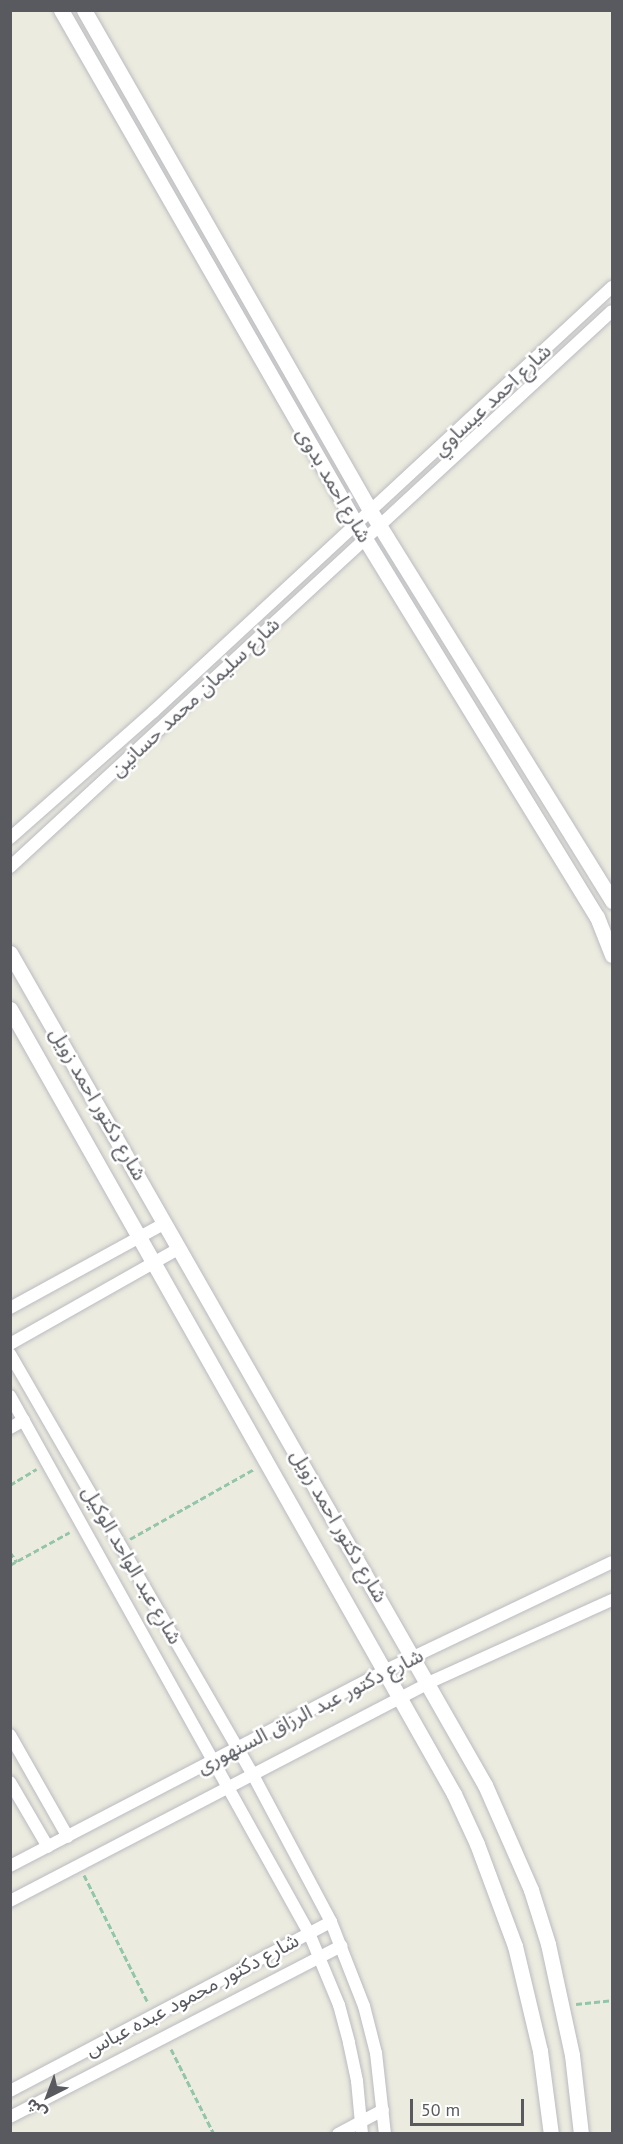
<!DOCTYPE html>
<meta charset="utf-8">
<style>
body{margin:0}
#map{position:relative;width:623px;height:2144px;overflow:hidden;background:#ecebdf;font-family:"PT Sans","Noto Sans Arabic",sans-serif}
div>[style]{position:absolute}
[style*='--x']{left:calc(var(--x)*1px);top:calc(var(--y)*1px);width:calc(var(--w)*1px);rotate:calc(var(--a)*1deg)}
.path>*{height:3px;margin-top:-1.5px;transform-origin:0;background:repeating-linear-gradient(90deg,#93c5aa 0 6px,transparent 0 9px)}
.roads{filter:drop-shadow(0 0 2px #babbc1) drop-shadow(0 0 2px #babbc1)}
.minor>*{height:12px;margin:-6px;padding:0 6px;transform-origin:6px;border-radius:6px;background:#fff}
.tertiary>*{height:15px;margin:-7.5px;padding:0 7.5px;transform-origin:7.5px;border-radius:7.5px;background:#fff}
span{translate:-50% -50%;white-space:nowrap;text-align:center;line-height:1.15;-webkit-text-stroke:5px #fff;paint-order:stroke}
.street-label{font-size:20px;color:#585a60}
.frame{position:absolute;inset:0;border:12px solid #585a60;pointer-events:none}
.north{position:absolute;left:18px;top:2066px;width:60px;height:60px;-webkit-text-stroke:4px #fff;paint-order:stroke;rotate:222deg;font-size:16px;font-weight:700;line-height:24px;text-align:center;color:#585a60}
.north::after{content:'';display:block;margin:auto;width:21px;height:27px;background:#585a60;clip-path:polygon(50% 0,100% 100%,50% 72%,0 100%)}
.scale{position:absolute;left:410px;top:2099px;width:114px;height:27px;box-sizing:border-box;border:3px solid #585a60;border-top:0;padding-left:8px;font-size:18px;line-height:21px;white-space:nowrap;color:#585a60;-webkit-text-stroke:4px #fff;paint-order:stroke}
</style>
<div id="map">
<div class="path">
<div style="--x:10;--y:1485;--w:31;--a:-31"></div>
<div style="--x:130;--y:1539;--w:142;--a:-29.4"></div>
<div style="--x:10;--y:1552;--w:12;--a:55"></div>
<div style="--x:10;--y:1565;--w:68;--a:-28.8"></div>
<div style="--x:84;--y:1875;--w:143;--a:63.4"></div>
<div style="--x:576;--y:2004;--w:36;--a:-6"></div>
<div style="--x:171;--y:2049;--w:95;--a:63.2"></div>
</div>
<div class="roads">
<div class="minor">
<div style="--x:10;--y:838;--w:191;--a:-41.4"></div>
<div style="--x:153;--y:712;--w:626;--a:-42.8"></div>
<div style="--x:10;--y:867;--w:819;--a:-42.73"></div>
<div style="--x:10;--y:1308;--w:177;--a:-28.7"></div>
<div style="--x:10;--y:1344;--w:195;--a:-29.5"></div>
<div style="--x:10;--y:1354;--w:486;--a:60"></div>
<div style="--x:253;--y:1775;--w:166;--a:62"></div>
<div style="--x:331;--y:1922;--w:90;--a:68.6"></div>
<div style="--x:364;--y:2006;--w:49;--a:75.7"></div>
<div style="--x:376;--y:2053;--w:81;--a:83.7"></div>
<div style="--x:10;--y:1396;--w:615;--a:60.89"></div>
<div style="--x:309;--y:1933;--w:78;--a:67.4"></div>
<div style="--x:339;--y:2005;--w:39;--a:75"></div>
<div style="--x:349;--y:2043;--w:39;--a:78"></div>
<div style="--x:357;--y:2081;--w:53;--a:84.6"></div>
<div style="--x:10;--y:1428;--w:16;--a:-30"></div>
<div style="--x:10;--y:1735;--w:117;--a:60.4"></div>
<div style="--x:10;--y:1782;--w:75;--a:59.7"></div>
<div style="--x:10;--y:1866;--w:424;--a:-27.5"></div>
<div style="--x:386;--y:1670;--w:250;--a:-25.5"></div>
<div style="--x:10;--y:1901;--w:471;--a:-27.5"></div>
<div style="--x:428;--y:1683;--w:202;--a:-24.3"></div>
<div style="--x:10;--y:2091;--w:363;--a:-27.8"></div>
<div style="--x:10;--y:2117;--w:373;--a:-27.3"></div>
<div style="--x:338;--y:2134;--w:51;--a:-28.1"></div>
</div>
<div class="tertiary">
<div style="--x:61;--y:10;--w:593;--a:60.15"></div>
<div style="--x:356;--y:524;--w:461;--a:58.5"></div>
<div style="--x:597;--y:917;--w:41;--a:68.5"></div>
<div style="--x:84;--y:10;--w:578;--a:60.24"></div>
<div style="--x:371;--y:512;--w:458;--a:58.2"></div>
<div style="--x:10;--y:953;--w:958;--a:60.28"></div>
<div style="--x:485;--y:1785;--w:115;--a:66.3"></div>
<div style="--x:531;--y:1890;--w:57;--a:72.5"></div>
<div style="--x:548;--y:1944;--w:114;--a:77.8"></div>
<div style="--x:572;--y:2055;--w:80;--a:83.5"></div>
<div style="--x:10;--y:1009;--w:902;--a:60.51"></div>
<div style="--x:454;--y:1794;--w:55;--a:65.3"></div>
<div style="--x:477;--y:1844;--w:109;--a:69.6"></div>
<div style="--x:515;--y:1946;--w:108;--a:76.6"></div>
<div style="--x:540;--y:2051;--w:84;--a:82.5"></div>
</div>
</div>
<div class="street-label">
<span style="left:492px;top:400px;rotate:-43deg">شارع احمد عيساوي</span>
<span style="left:334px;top:485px;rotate:60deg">شارع احمد بدوى</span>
<span style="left:195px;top:697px;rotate:-43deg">شارع سليمان محمد حسانين</span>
<span style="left:98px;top:1104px;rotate:60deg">شارع دكتور احمد زويل</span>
<span style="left:339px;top:1526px;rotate:60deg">شارع دكتور احمد زويل</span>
<span style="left:132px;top:1565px;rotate:60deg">شارع عبد الواحد الوكيل</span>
<span style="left:310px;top:1711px;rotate:-27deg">شارع دكتور عبد الرزاق السنهورى</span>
<span style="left:192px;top:1995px;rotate:-28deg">شارع دكتور محمود عبده عباس</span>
</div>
<div class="frame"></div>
<div class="north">ش</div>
<div class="scale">50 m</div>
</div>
